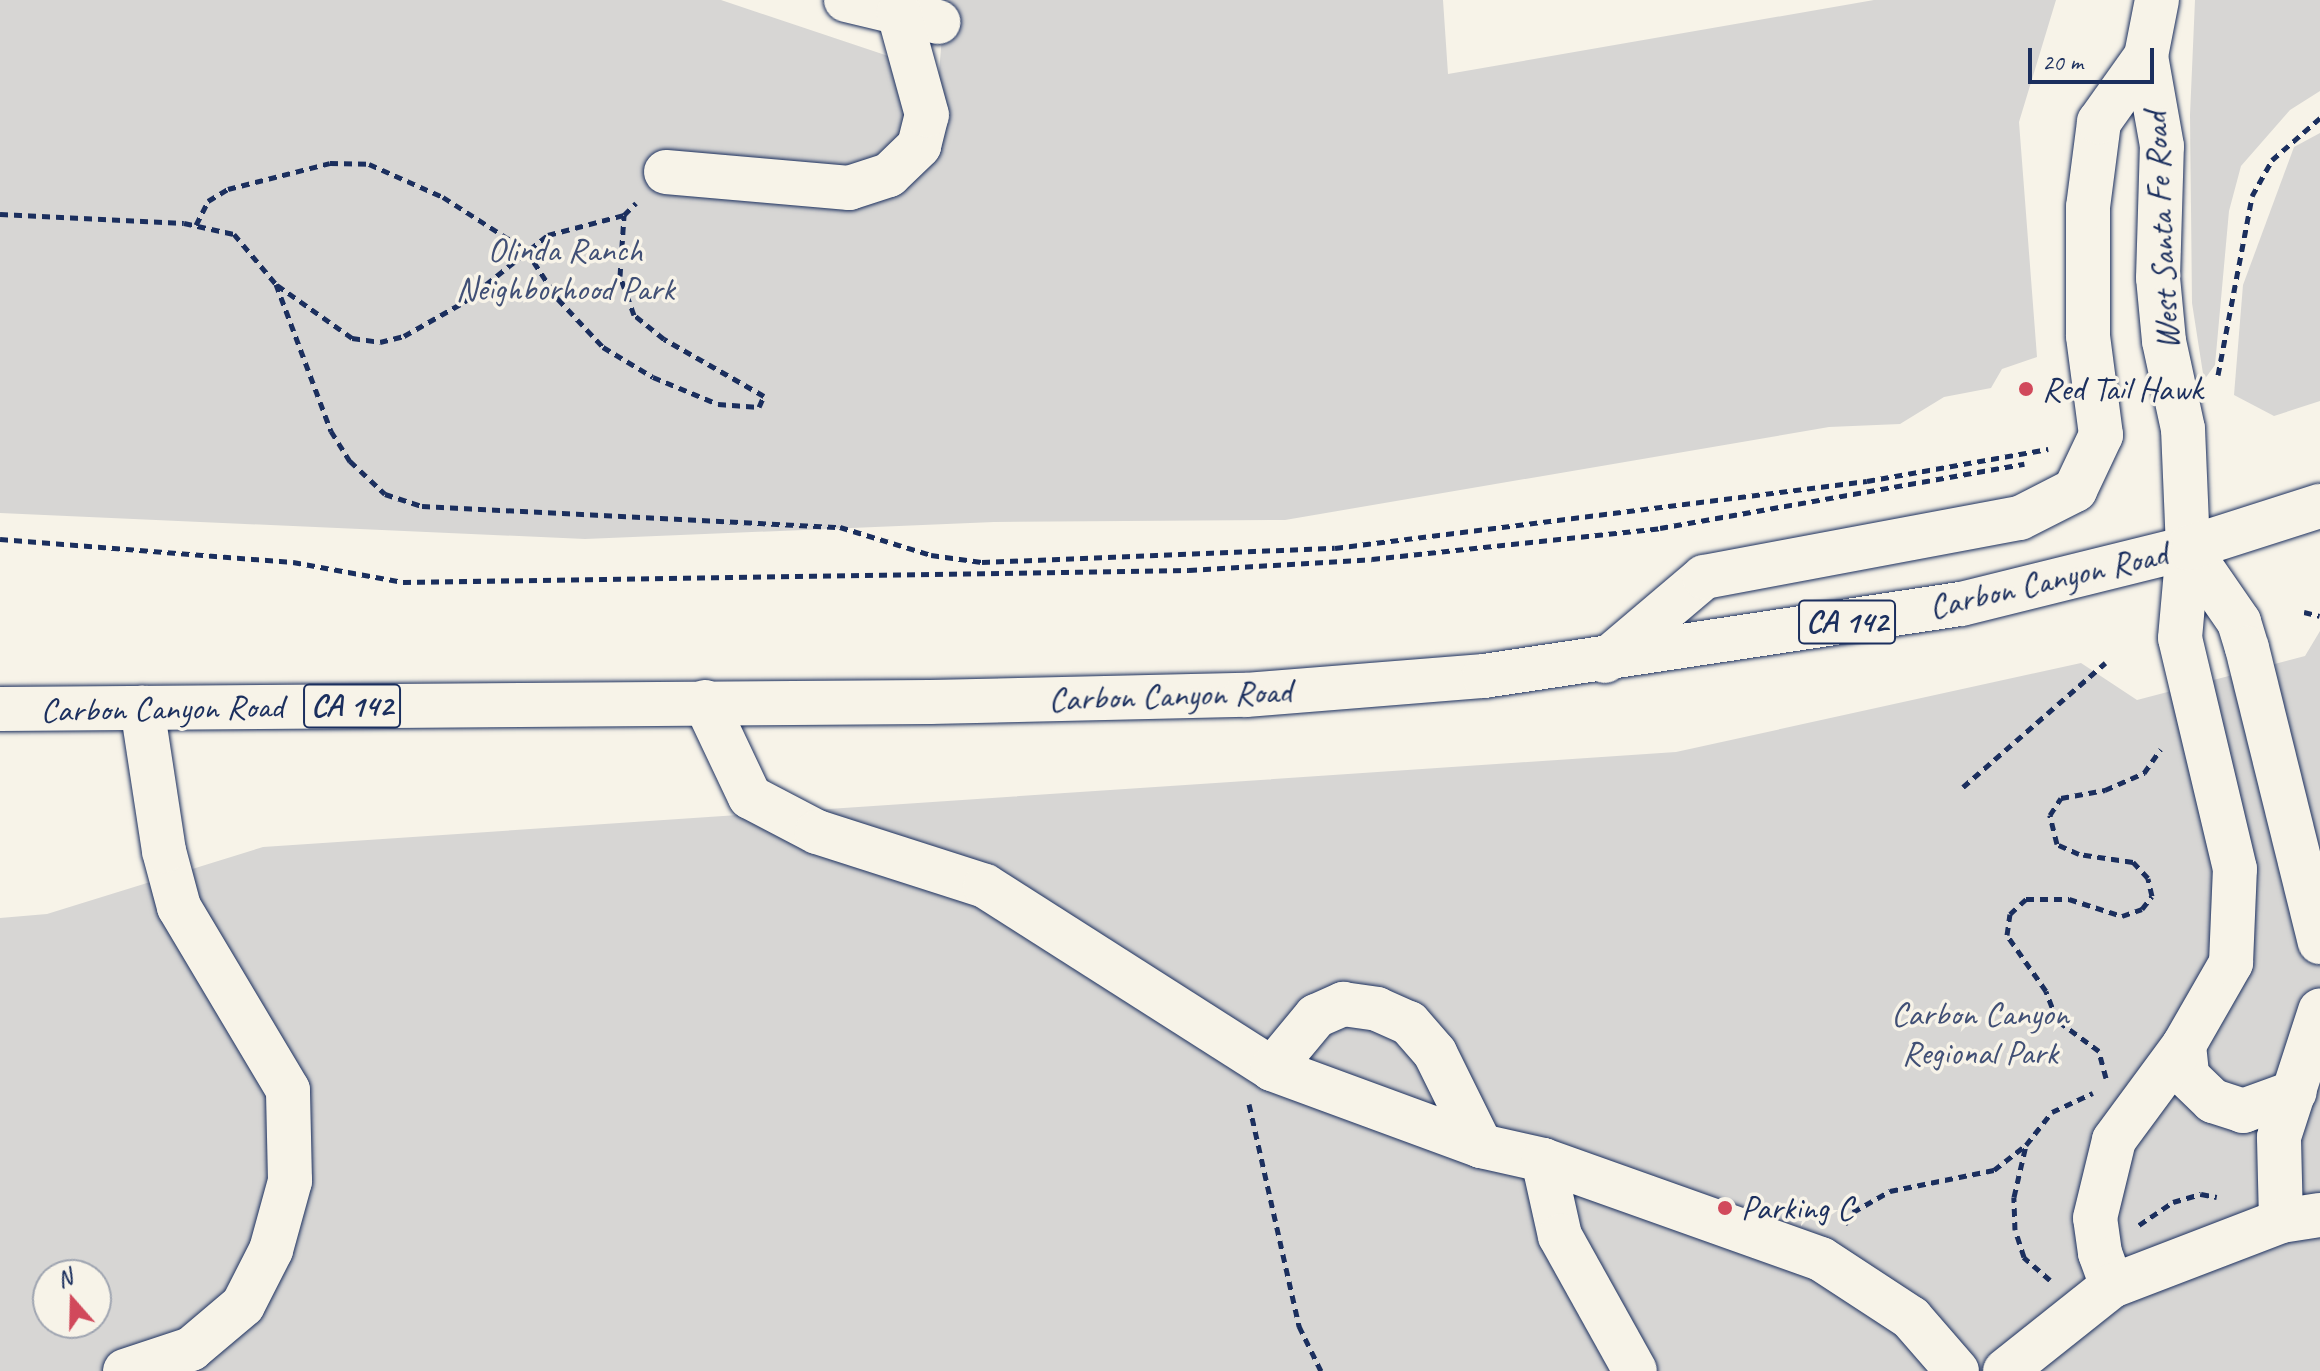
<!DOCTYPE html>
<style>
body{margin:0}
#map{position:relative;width:2320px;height:1371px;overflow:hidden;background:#f7f3e8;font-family:Caveat,sans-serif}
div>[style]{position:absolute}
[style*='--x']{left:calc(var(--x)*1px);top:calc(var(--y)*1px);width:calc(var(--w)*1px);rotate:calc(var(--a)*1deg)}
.green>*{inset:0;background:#d7d6d4}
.path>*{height:5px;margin-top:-2.5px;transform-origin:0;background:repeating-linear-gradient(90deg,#1b2f5e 0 8px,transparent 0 14px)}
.roads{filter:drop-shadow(0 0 2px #1b2f5e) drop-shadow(0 0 2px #1b2f5e)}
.minor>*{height:44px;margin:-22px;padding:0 22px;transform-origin:22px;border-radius:22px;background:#f7f3e8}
.major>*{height:44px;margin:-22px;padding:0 22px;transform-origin:22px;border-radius:22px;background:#f7f3e8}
.dots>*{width:22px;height:22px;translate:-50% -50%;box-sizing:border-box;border:4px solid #f7f3e8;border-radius:50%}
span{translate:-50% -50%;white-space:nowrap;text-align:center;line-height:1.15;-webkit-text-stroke:7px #f7f3e8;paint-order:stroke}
.shield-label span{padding:2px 6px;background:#f7f3e8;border:2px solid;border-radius:6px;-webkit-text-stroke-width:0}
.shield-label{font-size:32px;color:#1b2f5e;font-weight:700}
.street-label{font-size:34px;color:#1b2f5e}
.park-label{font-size:34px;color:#415076}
.poi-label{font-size:34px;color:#1b2f5e}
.left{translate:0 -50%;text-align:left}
.north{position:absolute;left:32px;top:1259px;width:80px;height:80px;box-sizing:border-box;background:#f7f3e8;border:2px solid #9fa5b1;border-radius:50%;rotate:340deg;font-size:22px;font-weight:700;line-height:32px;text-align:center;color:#1b2f5e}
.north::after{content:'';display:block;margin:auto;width:28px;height:36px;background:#d1495b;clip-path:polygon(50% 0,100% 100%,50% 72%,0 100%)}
.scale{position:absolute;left:2028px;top:48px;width:126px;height:36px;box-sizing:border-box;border:4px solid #1b2f5e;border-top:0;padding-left:10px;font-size:24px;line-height:28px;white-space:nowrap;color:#1b2f5e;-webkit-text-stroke:6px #f7f3e8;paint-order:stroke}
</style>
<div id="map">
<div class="green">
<div style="clip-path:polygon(0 0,721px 0,939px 73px,945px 0,1443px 0,1448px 74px,1874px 0,2056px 0,2019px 122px,2037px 357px,2002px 369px,1991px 388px,1944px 397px,1900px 424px,1829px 427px,1285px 520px,994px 522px,585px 539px,0 513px)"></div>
<div style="clip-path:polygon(2195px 0,2320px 0,2320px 91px,2290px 110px,2241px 166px,2229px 211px,2215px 365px,2204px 380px,2192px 303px,2190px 115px)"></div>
<div style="clip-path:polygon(2320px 133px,2320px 401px,2274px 416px,2234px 395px,2243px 285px,2294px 147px)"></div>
<div style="clip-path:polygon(evenodd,2320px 631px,2320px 1371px,0 1371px,0 918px,47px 914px,263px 847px,1676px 752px,2081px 663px,2137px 700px,2305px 656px,2320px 631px,48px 1275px,96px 1275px,96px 1323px,48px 1323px,48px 1275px)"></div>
</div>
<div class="path">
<div style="--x:0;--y:214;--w:184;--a:2.8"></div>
<div style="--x:184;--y:223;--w:51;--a:12.4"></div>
<div style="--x:234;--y:234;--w:65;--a:50"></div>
<div style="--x:276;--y:284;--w:157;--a:69.5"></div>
<div style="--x:331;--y:431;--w:36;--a:58"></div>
<div style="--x:350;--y:461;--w:48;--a:43.3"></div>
<div style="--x:385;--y:494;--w:39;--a:18"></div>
<div style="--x:422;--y:506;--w:419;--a:2.9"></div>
<div style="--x:840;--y:527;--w:95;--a:17.1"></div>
<div style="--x:931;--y:555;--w:51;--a:7.8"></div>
<div style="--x:982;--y:562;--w:353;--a:-2.3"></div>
<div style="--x:1335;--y:548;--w:536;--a:-7.18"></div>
<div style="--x:1867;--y:481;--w:184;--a:-10"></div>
<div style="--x:196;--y:225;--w:27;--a:-63"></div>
<div style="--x:208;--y:201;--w:23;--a:-31"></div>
<div style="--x:228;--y:189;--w:105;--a:-14.3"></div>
<div style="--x:330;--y:163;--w:39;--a:1"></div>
<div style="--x:369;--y:164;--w:81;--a:24"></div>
<div style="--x:443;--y:197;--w:98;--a:32.6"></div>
<div style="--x:526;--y:250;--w:59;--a:56.9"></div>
<div style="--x:558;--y:299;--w:66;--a:46.8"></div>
<div style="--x:603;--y:347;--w:58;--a:31"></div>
<div style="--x:653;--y:377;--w:70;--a:22.6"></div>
<div style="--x:718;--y:404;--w:41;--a:4.2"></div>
<div style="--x:759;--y:407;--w:12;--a:-66"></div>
<div style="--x:764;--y:396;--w:115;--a:-150.3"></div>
<div style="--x:664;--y:339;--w:38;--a:-141"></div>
<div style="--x:634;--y:315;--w:41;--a:-109.7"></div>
<div style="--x:620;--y:276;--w:61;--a:-86.2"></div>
<div style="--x:624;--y:215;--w:17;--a:-45"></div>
<div style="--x:277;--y:285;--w:92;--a:35.2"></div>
<div style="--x:352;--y:338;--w:28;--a:8"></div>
<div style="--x:380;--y:342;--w:25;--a:-14"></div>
<div style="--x:404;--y:336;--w:69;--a:-29.5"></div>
<div style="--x:464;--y:302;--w:107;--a:-38.6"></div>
<div style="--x:548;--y:235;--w:79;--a:-14.7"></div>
<div style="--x:2218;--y:375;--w:182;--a:-79.2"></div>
<div style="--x:2252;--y:196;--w:41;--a:-60.9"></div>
<div style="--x:2272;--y:160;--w:64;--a:-41.2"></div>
<div style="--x:0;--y:539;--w:294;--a:4.5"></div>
<div style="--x:293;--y:562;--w:112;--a:10.3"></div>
<div style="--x:403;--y:582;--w:786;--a:-0.87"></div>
<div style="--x:1189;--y:570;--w:183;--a:-3.4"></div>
<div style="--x:1372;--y:559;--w:290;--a:-6.1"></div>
<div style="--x:1660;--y:528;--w:370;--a:-10"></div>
<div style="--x:2304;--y:612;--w:16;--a:14"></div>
<div style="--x:1963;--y:787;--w:189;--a:-41.1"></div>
<div style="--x:2106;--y:1078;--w:28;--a:-105"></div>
<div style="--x:2099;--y:1051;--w:52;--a:-143.6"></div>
<div style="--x:2057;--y:1020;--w:31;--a:-111"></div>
<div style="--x:2046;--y:991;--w:68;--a:-124.9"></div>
<div style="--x:2007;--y:935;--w:21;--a:-82"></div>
<div style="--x:2010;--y:914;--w:22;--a:-43"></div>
<div style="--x:2026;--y:899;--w:43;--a:0"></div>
<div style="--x:2069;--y:899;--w:56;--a:17.8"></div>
<div style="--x:2122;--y:916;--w:21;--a:-19"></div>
<div style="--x:2142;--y:909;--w:16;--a:-52"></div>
<div style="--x:2152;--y:896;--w:18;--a:-103"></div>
<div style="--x:2148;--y:878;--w:22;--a:-133"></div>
<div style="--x:2133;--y:862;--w:55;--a:-171.6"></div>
<div style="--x:2079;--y:854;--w:24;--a:-156"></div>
<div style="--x:2057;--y:844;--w:30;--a:-104"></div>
<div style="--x:2050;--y:815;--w:20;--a:-57"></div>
<div style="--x:2061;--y:798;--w:45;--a:-10.3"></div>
<div style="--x:2105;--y:790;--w:43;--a:-23.6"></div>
<div style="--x:2144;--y:773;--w:29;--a:-55"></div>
<div style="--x:1249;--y:1104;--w:228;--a:77.3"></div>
<div style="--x:1299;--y:1326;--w:50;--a:63.9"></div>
<div style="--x:1845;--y:1224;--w:14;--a:-56"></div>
<div style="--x:1853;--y:1212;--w:43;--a:-29.6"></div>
<div style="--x:1890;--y:1191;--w:106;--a:-11.4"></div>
<div style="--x:1994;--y:1170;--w:39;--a:-38"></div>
<div style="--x:2139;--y:1225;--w:41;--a:-34.1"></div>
<div style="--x:2173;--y:1202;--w:29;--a:-16"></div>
<div style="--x:2201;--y:1194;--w:16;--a:11"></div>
<div style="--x:2050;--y:1280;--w:35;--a:-139"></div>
<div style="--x:2024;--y:1257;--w:28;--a:-108"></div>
<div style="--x:2015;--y:1230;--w:33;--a:-92"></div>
<div style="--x:2014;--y:1197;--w:53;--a:-77"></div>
<div style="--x:2026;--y:1145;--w:42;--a:-51.8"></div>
<div style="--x:2052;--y:1112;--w:45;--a:-24.9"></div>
</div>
<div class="roads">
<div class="minor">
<div style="--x:846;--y:0;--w:95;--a:13.4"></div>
<div style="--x:666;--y:172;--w:184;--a:5"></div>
<div style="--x:849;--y:188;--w:42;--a:-18"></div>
<div style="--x:889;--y:175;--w:42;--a:-44"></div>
<div style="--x:919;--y:146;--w:32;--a:-76"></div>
<div style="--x:927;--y:115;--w:106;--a:-105.4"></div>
<div style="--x:2101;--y:435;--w:100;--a:-97.5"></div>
<div style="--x:2088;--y:336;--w:129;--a:-90"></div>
<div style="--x:2088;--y:207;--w:86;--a:-82.6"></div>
<div style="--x:2099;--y:122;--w:81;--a:-54.5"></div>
<div style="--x:2188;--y:548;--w:90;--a:55.4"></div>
<div style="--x:2239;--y:622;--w:27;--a:73"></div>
<div style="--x:2247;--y:648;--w:303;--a:76.1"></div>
<div style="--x:705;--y:702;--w:105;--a:64.7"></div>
<div style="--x:750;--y:797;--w:76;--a:27.6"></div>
<div style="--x:817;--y:832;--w:176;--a:17.8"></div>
<div style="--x:985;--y:886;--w:340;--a:32.5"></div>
<div style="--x:1272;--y:1069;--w:223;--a:20.2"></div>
<div style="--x:1481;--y:1146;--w:64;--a:12.7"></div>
<div style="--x:1543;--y:1160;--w:295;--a:19.6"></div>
<div style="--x:1821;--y:1259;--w:108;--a:33.2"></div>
<div style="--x:1911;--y:1318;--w:70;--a:49"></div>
<div style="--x:2184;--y:1045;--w:31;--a:84"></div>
<div style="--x:2187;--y:1076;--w:36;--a:44"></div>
<div style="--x:2213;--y:1101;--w:32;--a:18"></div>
<div style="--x:2243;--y:1111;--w:55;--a:-20.1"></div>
<div style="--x:1272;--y:1069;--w:69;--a:-50.3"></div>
<div style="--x:1316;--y:1016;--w:30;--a:-24"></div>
<div style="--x:1343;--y:1004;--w:34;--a:8"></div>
<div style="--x:1377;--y:1009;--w:35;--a:24"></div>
<div style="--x:1409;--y:1023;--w:40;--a:49"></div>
<div style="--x:1435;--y:1053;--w:104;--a:63.7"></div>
<div style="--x:1543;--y:1160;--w:78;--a:77.4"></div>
<div style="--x:1560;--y:1236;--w:154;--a:60.9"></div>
<div style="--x:2281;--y:1221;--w:84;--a:-91.4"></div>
<div style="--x:2279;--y:1137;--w:133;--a:-72"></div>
<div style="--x:2112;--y:1286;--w:35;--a:-110"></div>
<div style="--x:2100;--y:1253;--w:35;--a:-98"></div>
<div style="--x:2095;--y:1218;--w:80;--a:-76.3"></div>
<div style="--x:2114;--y:1140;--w:118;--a:-53.6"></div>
<div style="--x:2184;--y:1045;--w:95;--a:-60.2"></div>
<div style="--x:2231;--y:963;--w:94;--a:-87.6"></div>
<div style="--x:2235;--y:869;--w:237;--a:-103.4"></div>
<div style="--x:2180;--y:638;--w:90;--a:-84.9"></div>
<div style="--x:2188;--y:548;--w:119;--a:-92.4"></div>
<div style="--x:2183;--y:429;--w:90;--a:-102.2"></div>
<div style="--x:2164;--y:341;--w:63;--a:-95.4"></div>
<div style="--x:2158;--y:278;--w:132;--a:-88.3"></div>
<div style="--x:2162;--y:146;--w:91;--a:-100.1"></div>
<div style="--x:2146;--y:56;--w:57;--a:-78.9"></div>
<div style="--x:125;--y:1371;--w:70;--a:-18.4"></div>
<div style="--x:191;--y:1349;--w:68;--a:-40.2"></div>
<div style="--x:243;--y:1305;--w:62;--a:-63"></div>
<div style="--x:271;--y:1250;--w:72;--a:-74.6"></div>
<div style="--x:290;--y:1181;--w:91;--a:-91.3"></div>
<div style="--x:288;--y:1090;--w:213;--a:-120.8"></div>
<div style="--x:179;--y:907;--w:58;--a:-105"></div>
<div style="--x:164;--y:851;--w:145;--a:-98.7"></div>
<div style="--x:2005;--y:1371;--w:137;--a:-38.5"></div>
<div style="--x:2112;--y:1286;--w:181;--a:-21"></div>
<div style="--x:2281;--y:1221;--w:39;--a:-9"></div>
</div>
<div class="major">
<div style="--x:1605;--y:661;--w:130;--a:-40.3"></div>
<div style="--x:1704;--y:577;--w:321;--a:-10.6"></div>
<div style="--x:2020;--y:518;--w:62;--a:-27"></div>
<div style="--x:2075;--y:490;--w:61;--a:-64.7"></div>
<div style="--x:0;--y:709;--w:930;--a:-0.43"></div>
<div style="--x:930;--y:702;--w:316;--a:-1.3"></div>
<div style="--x:1246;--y:695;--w:239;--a:-4.6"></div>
<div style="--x:1484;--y:676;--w:482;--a:-8.6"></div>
<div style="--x:1961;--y:604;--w:234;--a:-13.9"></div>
<div style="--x:2188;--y:548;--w:139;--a:-17.7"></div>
</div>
</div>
<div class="dots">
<div style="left:2026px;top:389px;background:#d1495b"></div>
<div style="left:1725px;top:1208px;background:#d1495b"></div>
</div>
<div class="shield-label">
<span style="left:1847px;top:622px">CA 142</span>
<span style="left:352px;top:706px">CA 142</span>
</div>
<div class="street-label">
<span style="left:2161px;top:231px;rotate:-93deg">West Santa Fe Road</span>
<span style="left:2048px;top:580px;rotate:-13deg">Carbon Canyon Road</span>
<span style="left:1170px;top:695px;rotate:-2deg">Carbon Canyon Road</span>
<span style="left:162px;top:708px;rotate:-1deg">Carbon Canyon Road</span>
</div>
<div class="park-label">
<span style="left:565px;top:269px">Olinda Ranch<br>Neighborhood Park</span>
<span style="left:1980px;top:1033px">Carbon Canyon<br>Regional Park</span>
</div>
<div class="poi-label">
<span class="left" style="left:2042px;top:389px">Red Tail Hawk</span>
<span class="left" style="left:1741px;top:1208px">Parking C</span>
</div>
<div class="north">N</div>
<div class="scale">20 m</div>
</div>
